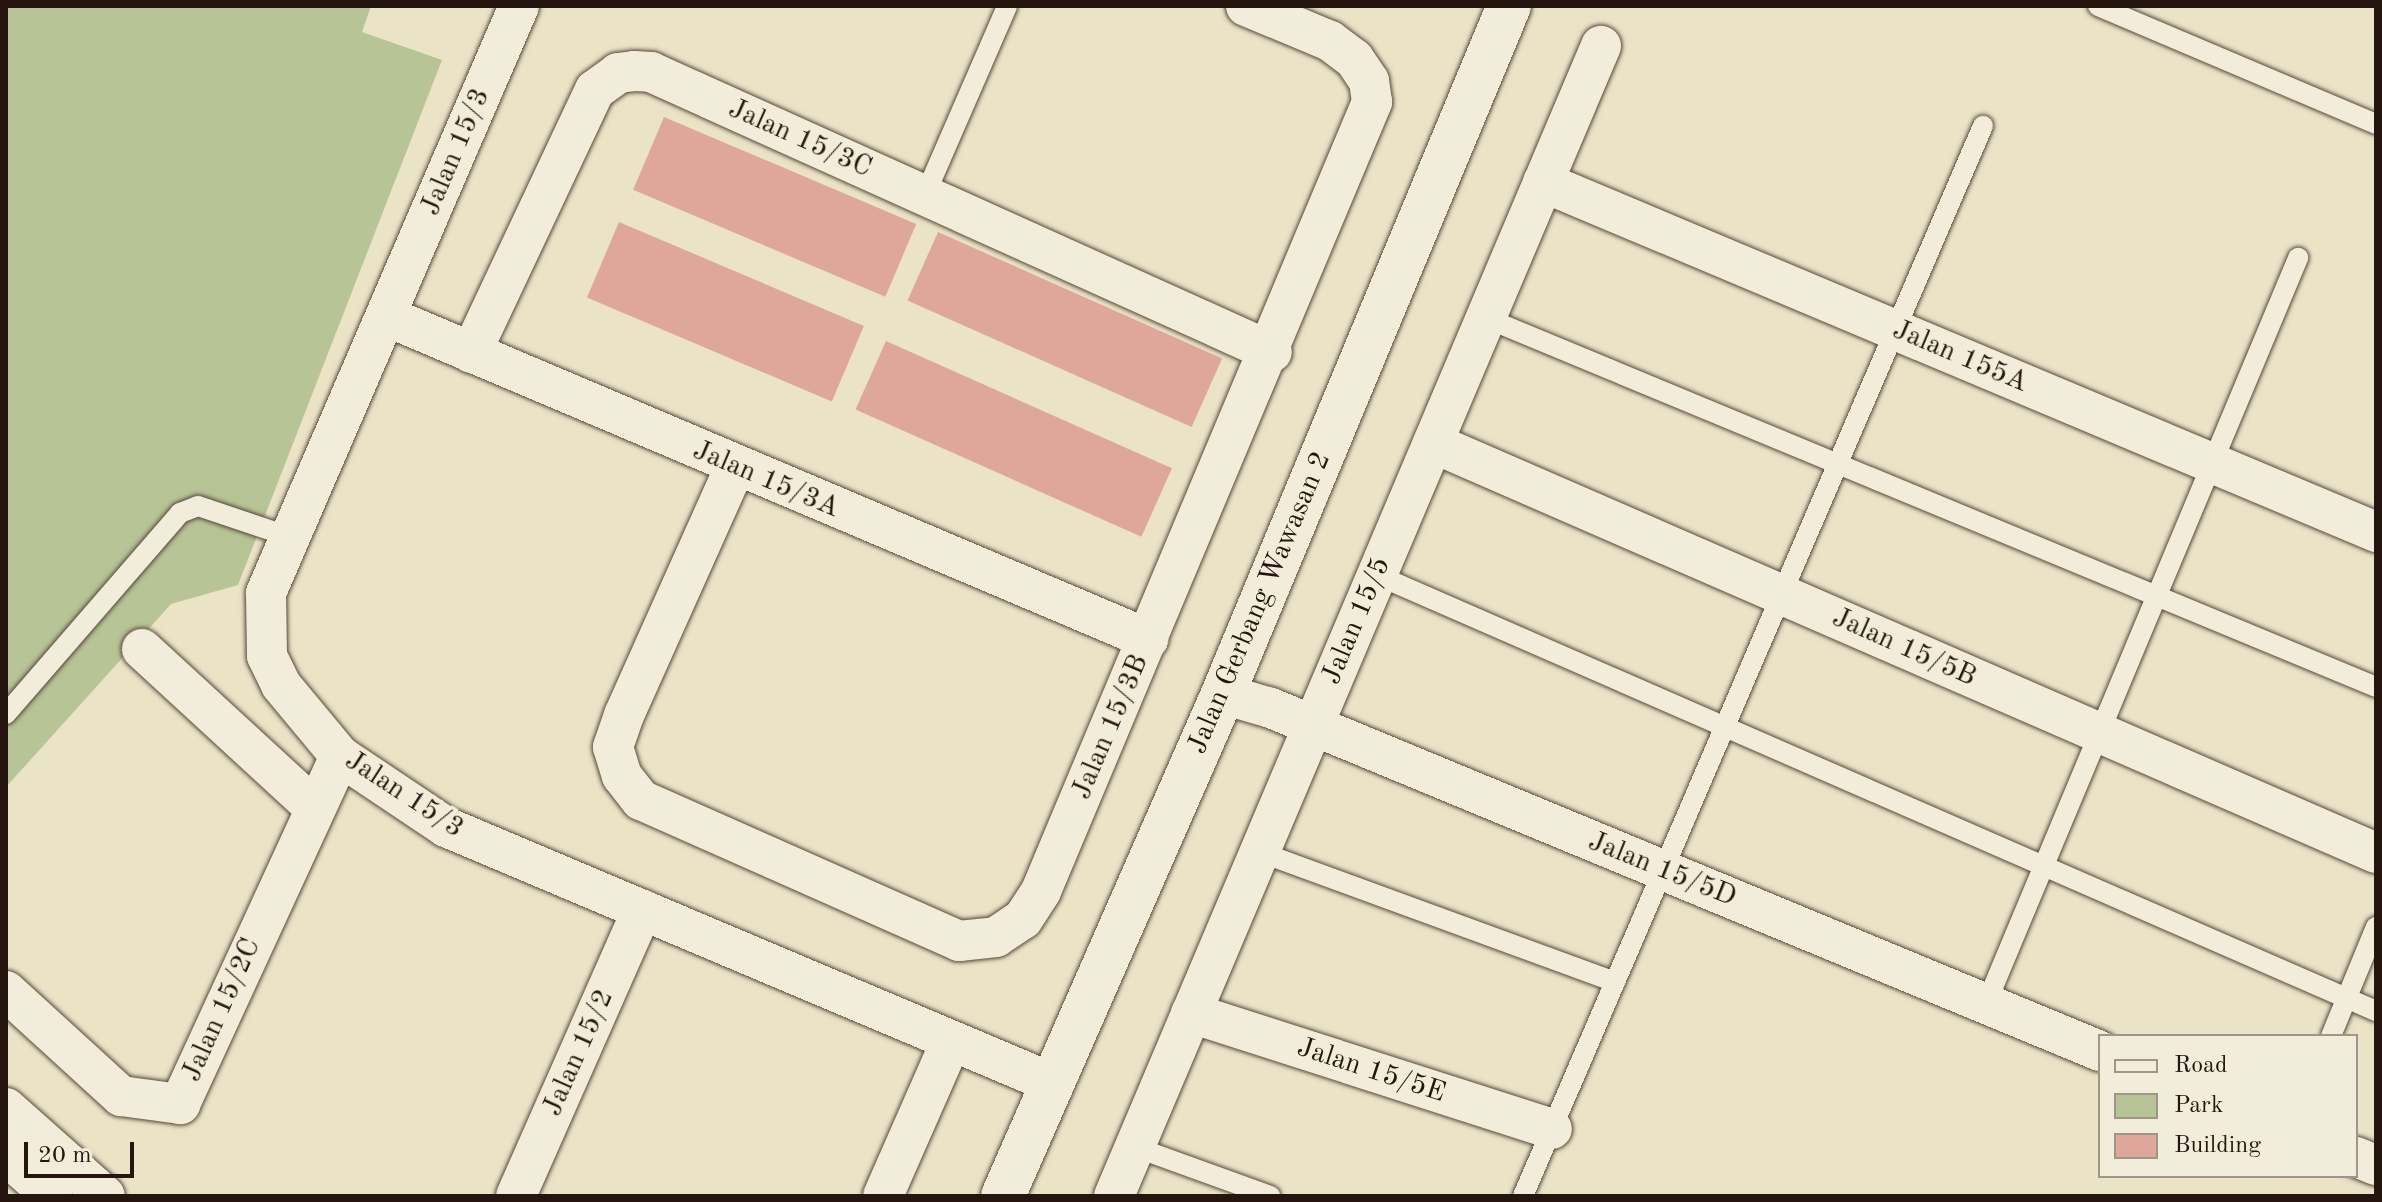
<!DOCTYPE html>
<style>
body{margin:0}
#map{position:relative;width:2382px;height:1202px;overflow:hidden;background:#ebe3c6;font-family:"Old Standard TT",serif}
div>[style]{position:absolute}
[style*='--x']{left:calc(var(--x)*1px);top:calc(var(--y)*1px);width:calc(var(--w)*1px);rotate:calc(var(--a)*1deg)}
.green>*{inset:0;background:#b7c496}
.building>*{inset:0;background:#dea799;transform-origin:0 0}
.roads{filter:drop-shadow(0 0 2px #57483c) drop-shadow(0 0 2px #57483c)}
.service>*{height:20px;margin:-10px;padding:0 10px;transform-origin:10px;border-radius:10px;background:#f2edda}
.minor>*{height:40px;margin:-20px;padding:0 20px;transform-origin:20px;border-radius:20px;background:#f2edda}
.tertiary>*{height:44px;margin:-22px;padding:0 22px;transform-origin:22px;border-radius:22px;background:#f2edda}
span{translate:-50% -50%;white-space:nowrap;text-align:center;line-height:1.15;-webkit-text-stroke:7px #f2edda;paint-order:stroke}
.street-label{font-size:28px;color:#26140e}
.frame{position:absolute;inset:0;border:8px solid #26140e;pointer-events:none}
.legend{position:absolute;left:2098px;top:1034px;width:260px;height:144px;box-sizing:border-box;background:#f2edda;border:2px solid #a09688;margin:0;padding:10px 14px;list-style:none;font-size:24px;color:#26140e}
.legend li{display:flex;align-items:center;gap:16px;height:40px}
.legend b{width:40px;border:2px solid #a09688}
.scale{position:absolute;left:24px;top:1142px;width:110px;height:36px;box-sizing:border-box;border:4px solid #26140e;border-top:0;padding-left:10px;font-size:24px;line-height:28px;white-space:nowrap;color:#26140e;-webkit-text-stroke:6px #f2edda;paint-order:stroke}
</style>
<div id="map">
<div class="green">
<div style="clip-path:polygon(6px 6px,371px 6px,362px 32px,442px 60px,238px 585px,171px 604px,6px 787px)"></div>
</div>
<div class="building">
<div style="left:664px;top:117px;width:274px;height:79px;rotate:23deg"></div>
<div style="left:619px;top:222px;width:266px;height:82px;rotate:23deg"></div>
<div style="left:938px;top:232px;width:311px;height:75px;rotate:24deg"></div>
<div style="left:886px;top:341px;width:313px;height:75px;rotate:24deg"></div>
</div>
<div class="roads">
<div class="service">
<div style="--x:2098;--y:6;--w:302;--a:23"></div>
<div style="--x:925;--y:195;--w:206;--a:-66.5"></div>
<div style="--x:1486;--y:318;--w:963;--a:22.52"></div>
<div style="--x:1377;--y:575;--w:1090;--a:23.58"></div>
<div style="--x:6;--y:714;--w:266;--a:-49.1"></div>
<div style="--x:180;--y:513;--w:19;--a:-21"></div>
<div style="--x:198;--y:506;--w:97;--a:18.6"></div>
<div style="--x:1260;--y:852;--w:378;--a:20.1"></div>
<div style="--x:1986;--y:1004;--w:809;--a:-67.3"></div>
<div style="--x:2331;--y:1036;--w:118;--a:-67.6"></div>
<div style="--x:1135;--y:1147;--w:144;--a:19.9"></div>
<div style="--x:1523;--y:1196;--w:1165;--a:-66.74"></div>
</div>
<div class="minor">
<div style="--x:519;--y:6;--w:639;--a:113.32"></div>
<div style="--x:266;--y:593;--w:63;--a:89.1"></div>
<div style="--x:267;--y:656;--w:32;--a:64"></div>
<div style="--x:281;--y:685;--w:92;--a:50.3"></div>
<div style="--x:340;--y:756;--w:128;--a:33.8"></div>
<div style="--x:446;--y:827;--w:658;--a:22.9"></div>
<div style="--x:1543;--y:182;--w:904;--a:22.79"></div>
<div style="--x:386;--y:316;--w:828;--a:22.97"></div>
<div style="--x:471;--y:353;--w:291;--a:-64.8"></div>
<div style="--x:595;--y:90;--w:29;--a:-36"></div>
<div style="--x:618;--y:73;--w:16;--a:-7"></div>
<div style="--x:634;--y:71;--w:17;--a:3"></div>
<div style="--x:651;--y:72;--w:681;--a:24.27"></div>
<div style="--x:1433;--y:443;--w:1028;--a:23.5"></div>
<div style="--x:735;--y:467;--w:272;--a:114.1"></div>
<div style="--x:624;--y:715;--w:34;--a:109"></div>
<div style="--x:613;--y:747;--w:30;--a:73"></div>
<div style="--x:622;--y:776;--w:31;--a:52"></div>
<div style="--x:641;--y:800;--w:348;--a:23.9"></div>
<div style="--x:959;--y:941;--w:37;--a:-6"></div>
<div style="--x:996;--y:937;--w:32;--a:-34"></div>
<div style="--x:1023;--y:919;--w:33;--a:-57"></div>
<div style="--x:1041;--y:891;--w:856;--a:-67.24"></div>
<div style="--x:1372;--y:102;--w:21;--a:-98"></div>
<div style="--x:1369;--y:81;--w:27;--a:-124"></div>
<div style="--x:1354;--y:59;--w:30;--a:-143"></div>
<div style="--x:1330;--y:41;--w:91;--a:-157.4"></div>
<div style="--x:142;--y:649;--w:234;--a:42.6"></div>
<div style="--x:1223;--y:694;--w:50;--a:16.3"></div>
<div style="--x:1271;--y:708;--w:897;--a:22.48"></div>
<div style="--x:6;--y:991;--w:156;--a:42.4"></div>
<div style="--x:121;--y:1096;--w:60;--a:7.7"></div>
<div style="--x:180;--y:1104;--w:383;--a:-65.3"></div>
<div style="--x:1191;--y:1013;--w:379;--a:17.8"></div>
<div style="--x:6;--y:1108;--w:132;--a:41.6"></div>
<div style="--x:6;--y:1155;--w:62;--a:41.7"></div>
<div style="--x:2356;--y:1157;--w:22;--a:22"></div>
<div style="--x:516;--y:1196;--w:313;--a:-66.2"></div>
<div style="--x:883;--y:1196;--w:169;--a:-66.3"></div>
<div style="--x:1114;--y:1196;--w:1249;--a:-67.05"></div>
</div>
<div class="tertiary">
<div style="--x:1003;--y:1196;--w:548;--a:-66.33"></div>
<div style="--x:1223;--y:694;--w:745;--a:-67.43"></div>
</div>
</div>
<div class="street-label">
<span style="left:800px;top:139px;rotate:24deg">Jalan 15/3C</span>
<span style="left:456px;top:152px;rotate:-67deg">Jalan 15/3</span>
<span style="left:1960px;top:357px;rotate:23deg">Jalan 155A</span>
<span style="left:766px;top:480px;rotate:23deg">Jalan 15/3A</span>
<span style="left:1260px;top:603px;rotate:-67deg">Jalan Gerbang Wawasan 2</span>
<span style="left:1357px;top:621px;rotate:-67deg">Jalan 15/5</span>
<span style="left:1904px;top:648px;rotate:24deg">Jalan 15/5B</span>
<span style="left:1111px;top:727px;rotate:-67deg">Jalan 15/3B</span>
<span style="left:404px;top:795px;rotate:33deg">Jalan 15/3</span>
<span style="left:1662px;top:870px;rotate:22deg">Jalan 15/5D</span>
<span style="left:222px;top:1010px;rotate:-66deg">Jalan 15/2C</span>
<span style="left:579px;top:1053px;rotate:-66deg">Jalan 15/2</span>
<span style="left:1371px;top:1071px;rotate:18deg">Jalan 15/5E</span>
</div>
<div class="frame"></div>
<ul class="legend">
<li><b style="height:10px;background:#f2edda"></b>Road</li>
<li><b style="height:22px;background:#b7c496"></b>Park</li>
<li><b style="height:22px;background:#dea799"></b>Building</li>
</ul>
<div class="scale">20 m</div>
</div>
